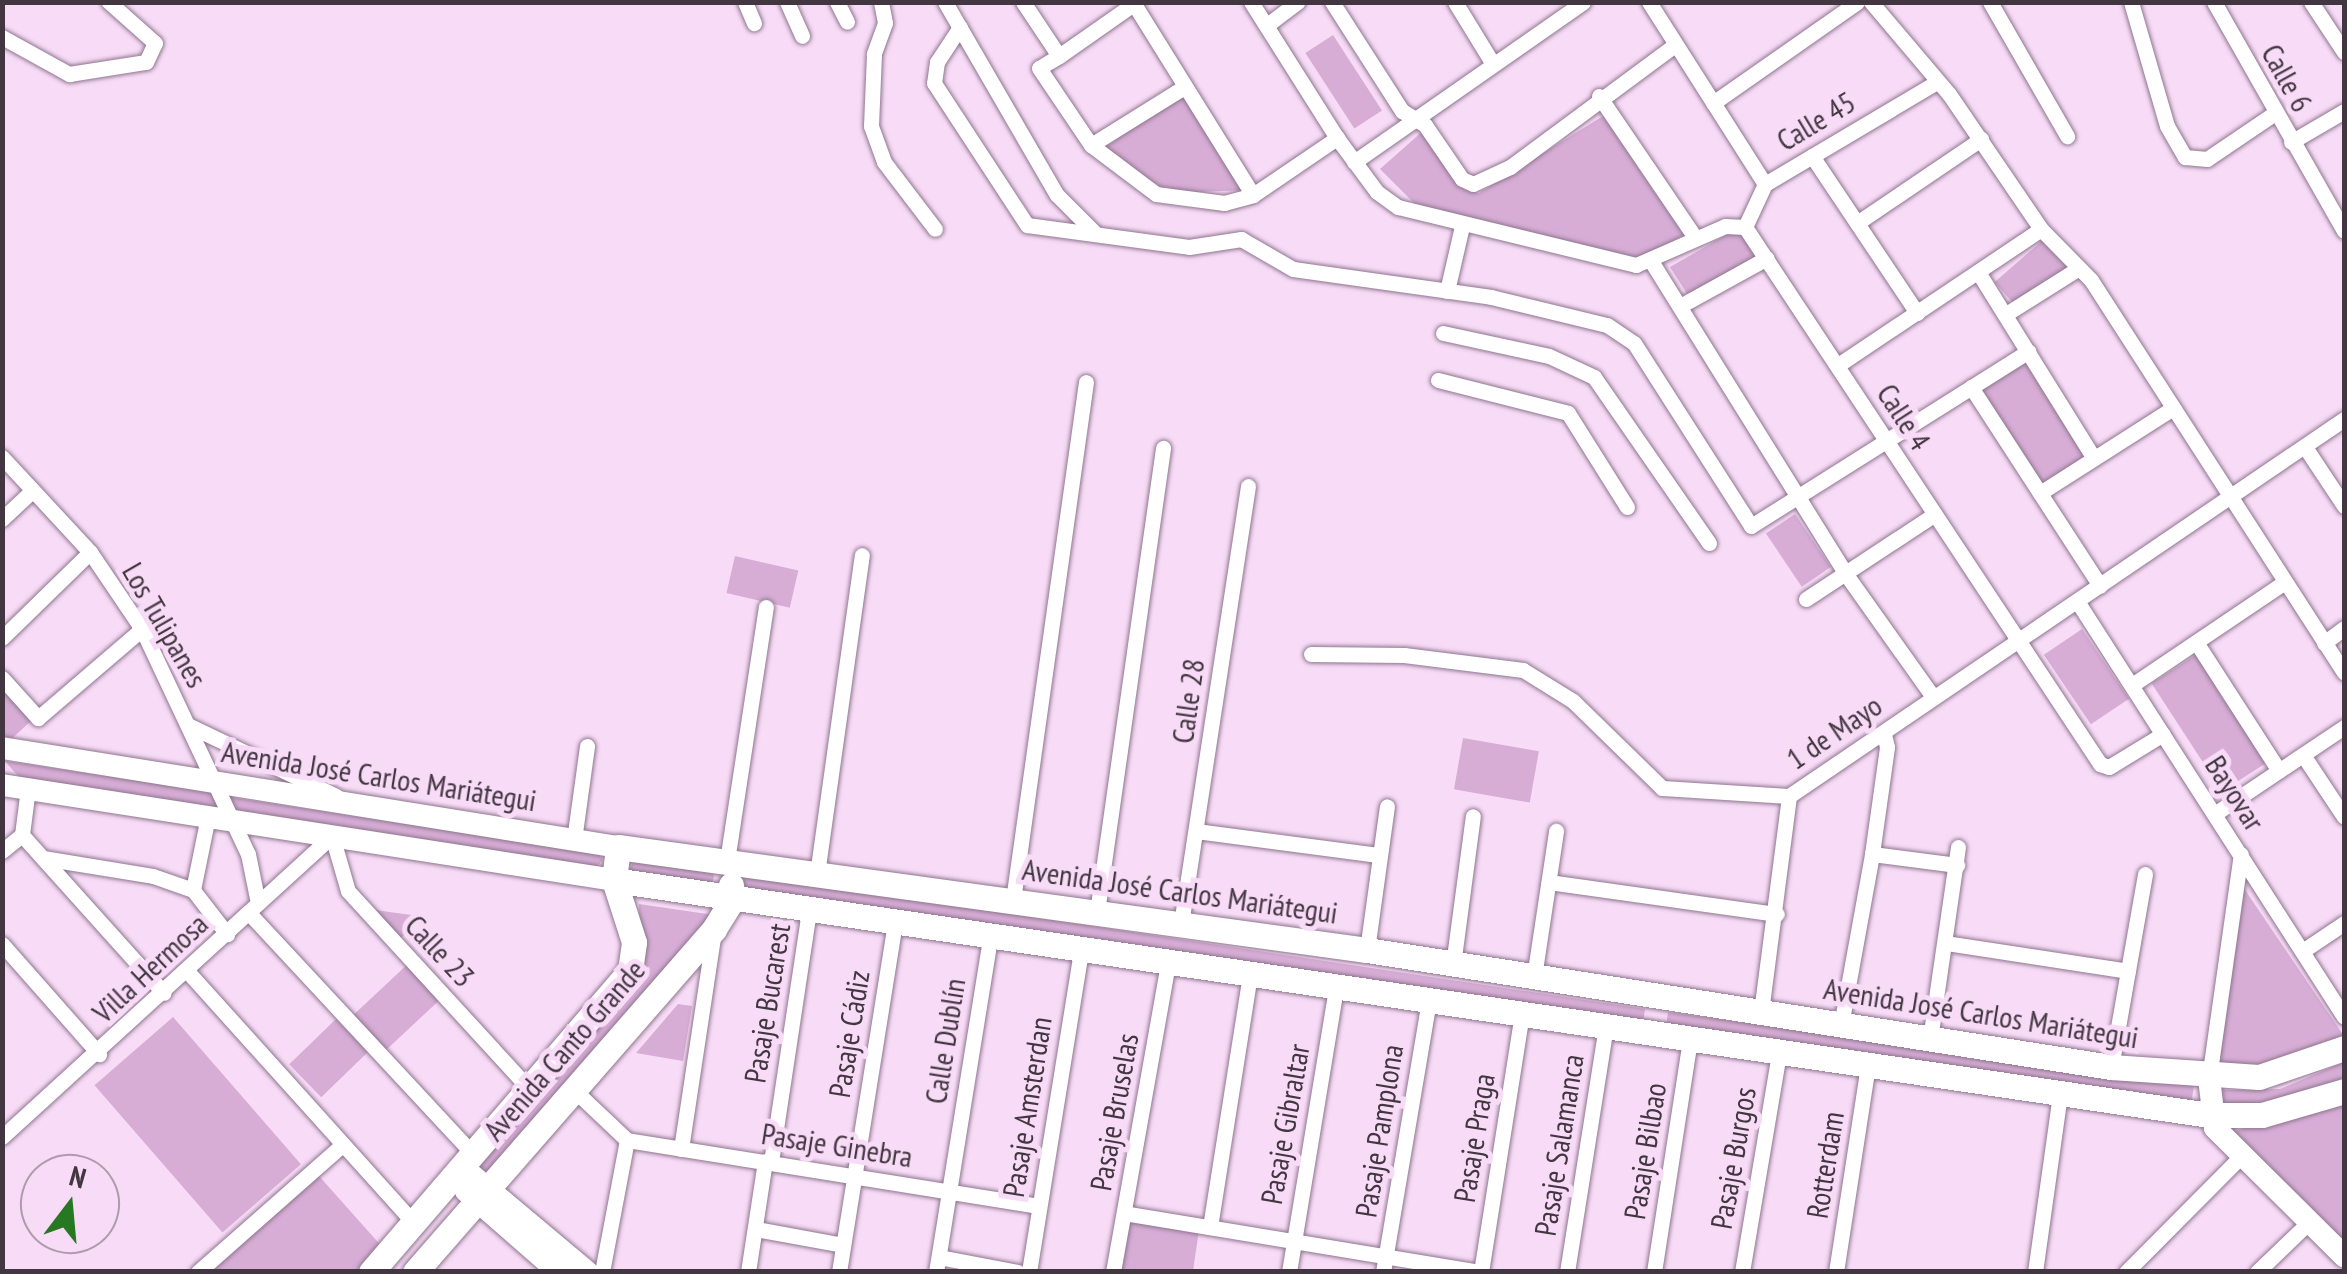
<!DOCTYPE html>
<meta charset="utf-8">
<style>
body{margin:0}
#map{position:relative;width:2347px;height:1274px;overflow:hidden;background:#f8dcf7;font-family:"PT Sans Narrow",sans-serif}
div>[style]{position:absolute}
[style*='--x']{left:calc(var(--x)*1px);top:calc(var(--y)*1px);width:calc(var(--w)*1px);rotate:calc(var(--a)*1deg)}
.green>*{inset:0;background:#d7add6;transform-origin:0 0}
.roads{filter:drop-shadow(0 0 2px #8e758e) drop-shadow(0 0 2px #8e758e)}
.street>*{height:15px;margin:-7.5px;padding:0 7.5px;transform-origin:7.5px;border-radius:7.5px;background:#fff}
.secondary>*{height:22px;margin:-11px;padding:0 11px;transform-origin:11px;border-radius:11px;background:#fff}
.primary>*{height:25px;margin:-12.5px;padding:0 12.5px;transform-origin:12.5px;border-radius:12.5px;background:#fff}
span{translate:-50% -50%;white-space:nowrap;text-align:center;line-height:1.15;-webkit-text-stroke:10px #f8dcf7;paint-order:stroke}
.street-label{font-size:30px;color:#423641}
.frame{position:absolute;inset:0;border:5px solid #423641;pointer-events:none}
.north{position:absolute;left:20px;top:1154px;width:100px;height:100px;box-sizing:border-box;background:#f8dcf7;border:2px solid #af9aae;border-radius:50%;rotate:16deg;font-size:28px;font-weight:700;line-height:40px;text-align:center;color:#423641}
.north::after{content:'';display:block;margin:auto;width:35px;height:45px;background:#277822;clip-path:polygon(50% 0,100% 100%,50% 72%,0 100%)}
</style>
<div id="map">
<div class="green">
<div style="left:1333px;top:35px;width:90px;height:33px;rotate:57deg"></div>
<div style="clip-path:polygon(1182px 90px,1247px 190px,1171px 193px,1101px 151px)"></div>
<div style="clip-path:polygon(1603px 116px,1684px 235px,1640px 260px,1416px 205px,1380px 169px,1424px 130px,1465px 190px,1479px 193px)"></div>
<div style="clip-path:polygon(1733px 231px,1745px 234px,1760px 258px,1689px 297px,1670px 267px)"></div>
<div style="left:2043px;top:240px;width:37px;height:64px;rotate:49deg"></div>
<div style="left:2026px;top:357px;width:116px;height:56px;rotate:58deg"></div>
<div style="left:1795px;top:514px;width:64px;height:35px;rotate:56deg"></div>
<div style="left:735px;top:556px;width:65px;height:38px;rotate:13deg"></div>
<div style="left:2082px;top:629px;width:84px;height:46px;rotate:56deg"></div>
<div style="left:2197px;top:654px;width:129px;height:54px;rotate:57deg"></div>
<div style="clip-path:polygon(2px 689px,31px 721px,6px 744px,3px 744px)"></div>
<div style="left:1463px;top:738px;width:77px;height:52px;rotate:10deg"></div>
<div style="clip-path:polygon(5px 761px,213px 792px,218px 808px,24px 783px)"></div>
<div style="clip-path:polygon(229px 797px,599px 854px,603px 860px,595px 869px,239px 816px)"></div>
<div style="clip-path:polygon(635px 858px,712px 869px,714px 877px,712px 883px,629px 871px)"></div>
<div style="clip-path:polygon(744px 874px,1645px 1009px,1643px 1024px,744px 897px)"></div>
<div style="clip-path:polygon(2243px 887px,2344px 1036px,2266px 1069px,2218px 1070px)"></div>
<div style="clip-path:polygon(639px 904px,714px 915px,487px 1175px,477px 1165px,640px 973px)"></div>
<div style="clip-path:polygon(375px 910px,426px 917px,401px 938px)"></div>
<div style="left:410px;top:962px;width:48px;height:79px;rotate:47deg"></div>
<div style="clip-path:polygon(678px 1004px,692px 1006px,683px 1061px,636px 1053px)"></div>
<div style="left:1668px;top:1012px;width:531px;height:16px;rotate:8deg"></div>
<div style="left:173px;top:1017px;width:195px;height:104px;rotate:49deg"></div>
<div style="left:336px;top:1019px;width:46px;height:65px;rotate:46deg"></div>
<div style="clip-path:polygon(2344px 1062px,2344px 1083px,2319px 1095px,2217px 1108px,2219px 1090px,2280px 1089px)"></div>
<div style="clip-path:polygon(2344px 1096px,2344px 1248px,2233px 1132px)"></div>
<div style="clip-path:polygon(319px 1176px,385px 1250px,358px 1271px,211px 1272px)"></div>
<div style="clip-path:polygon(1125px 1217px,1199px 1230px,1193px 1271px,1115px 1272px)"></div>
</div>
<div class="roads">
<div class="street">
<div style="--x:745;--y:2;--w:23;--a:67"></div>
<div style="--x:787;--y:2;--w:37;--a:66"></div>
<div style="--x:837;--y:2;--w:22;--a:63"></div>
<div style="--x:881;--y:2;--w:21;--a:79"></div>
<div style="--x:885;--y:23;--w:33;--a:110"></div>
<div style="--x:874;--y:54;--w:72;--a:92.4"></div>
<div style="--x:871;--y:126;--w:38;--a:70"></div>
<div style="--x:884;--y:162;--w:84;--a:52.7"></div>
<div style="--x:945;--y:2;--w:223;--a:59.9"></div>
<div style="--x:1057;--y:195;--w:52;--a:45"></div>
<div style="--x:1023;--y:2;--w:65;--a:56.3"></div>
<div style="--x:1059;--y:56;--w:23;--a:149"></div>
<div style="--x:1039;--y:68;--w:93;--a:56"></div>
<div style="--x:1091;--y:145;--w:81;--a:37"></div>
<div style="--x:1156;--y:194;--w:69;--a:7.5"></div>
<div style="--x:1224;--y:203;--w:30;--a:-15"></div>
<div style="--x:1253;--y:195;--w:102;--a:-34.2"></div>
<div style="--x:1251;--y:2;--w:161;--a:57.7"></div>
<div style="--x:1337;--y:138;--w:67;--a:53.5"></div>
<div style="--x:1377;--y:192;--w:26;--a:36"></div>
<div style="--x:1398;--y:207;--w:245;--a:13.7"></div>
<div style="--x:1636;--y:265;--w:97;--a:-23.7"></div>
<div style="--x:1725;--y:226;--w:20;--a:3"></div>
<div style="--x:1332;--y:2;--w:130;--a:57.3"></div>
<div style="--x:1402;--y:111;--w:27;--a:31"></div>
<div style="--x:1425;--y:125;--w:65;--a:55.6"></div>
<div style="--x:1462;--y:179;--w:12;--a:24"></div>
<div style="--x:1473;--y:184;--w:41;--a:-24.7"></div>
<div style="--x:1510;--y:167;--w:205;--a:-36.5"></div>
<div style="--x:1455;--y:2;--w:73;--a:58.5"></div>
<div style="--x:1649;--y:2;--w:216;--a:57.5"></div>
<div style="--x:1871;--y:2;--w:121;--a:49.7"></div>
<div style="--x:1949;--y:94;--w:163;--a:55.7"></div>
<div style="--x:2041;--y:229;--w:71;--a:45.6"></div>
<div style="--x:2091;--y:280;--w:467;--a:57.2"></div>
<div style="--x:1990;--y:2;--w:155;--a:60.1"></div>
<div style="--x:2131;--y:2;--w:129;--a:73.8"></div>
<div style="--x:2167;--y:126;--w:36;--a:60"></div>
<div style="--x:2185;--y:157;--w:22;--a:5"></div>
<div style="--x:2207;--y:159;--w:82;--a:-34.1"></div>
<div style="--x:2214;--y:2;--w:263;--a:60.4"></div>
<div style="--x:2311;--y:2;--w:60;--a:56.6"></div>
<div style="--x:1134;--y:4;--w:225;--a:58.1"></div>
<div style="--x:1267;--y:25;--w:38;--a:-37"></div>
<div style="--x:960;--y:27;--w:42;--a:123.3"></div>
<div style="--x:937;--y:62;--w:21;--a:98"></div>
<div style="--x:934;--y:83;--w:170;--a:56.8"></div>
<div style="--x:1027;--y:225;--w:163;--a:7.7"></div>
<div style="--x:1189;--y:247;--w:53;--a:-8.7"></div>
<div style="--x:1241;--y:239;--w:60;--a:30"></div>
<div style="--x:1293;--y:269;--w:200;--a:8"></div>
<div style="--x:1491;--y:297;--w:119;--a:13.6"></div>
<div style="--x:1607;--y:325;--w:32;--a:34"></div>
<div style="--x:1634;--y:343;--w:217;--a:57.4"></div>
<div style="--x:1751;--y:526;--w:328;--a:-32.2"></div>
<div style="--x:2;--y:37;--w:77;--a:28.9"></div>
<div style="--x:69;--y:74;--w:78;--a:-8.9"></div>
<div style="--x:146;--y:62;--w:21;--a:-65"></div>
<div style="--x:155;--y:43;--w:62;--a:-138.3"></div>
<div style="--x:1059;--y:56;--w:94;--a:-35"></div>
<div style="--x:1599;--y:96;--w:171;--a:55.8"></div>
<div style="--x:1713;--y:103;--w:176;--a:-35"></div>
<div style="--x:2291;--y:142;--w:61;--a:-30.3"></div>
<div style="--x:1091;--y:145;--w:110;--a:-31.9"></div>
<div style="--x:1812;--y:156;--w:189;--a:56.2"></div>
<div style="--x:1354;--y:162;--w:279;--a:-34.9"></div>
<div style="--x:1857;--y:223;--w:150;--a:-34.1"></div>
<div style="--x:1745;--y:227;--w:644;--a:56.53"></div>
<div style="--x:2100;--y:764;--w:9;--a:18"></div>
<div style="--x:2109;--y:767;--w:63;--a:-31.4"></div>
<div style="--x:1745;--y:227;--w:47;--a:-65.1"></div>
<div style="--x:1765;--y:184;--w:200;--a:-30.7"></div>
<div style="--x:1651;--y:261;--w:367;--a:58.1"></div>
<div style="--x:1845;--y:573;--w:152;--a:54.6"></div>
<div style="--x:1978;--y:272;--w:219;--a:58.1"></div>
<div style="--x:1447;--y:291;--w:67;--a:-77"></div>
<div style="--x:1680;--y:306;--w:99;--a:-28.9"></div>
<div style="--x:2006;--y:314;--w:86;--a:-32.2"></div>
<div style="--x:1443;--y:333;--w:108;--a:12.2"></div>
<div style="--x:1549;--y:356;--w:50;--a:25"></div>
<div style="--x:1594;--y:377;--w:202;--a:55.3"></div>
<div style="--x:1838;--y:365;--w:244;--a:-33.8"></div>
<div style="--x:1438;--y:380;--w:134;--a:14.2"></div>
<div style="--x:1568;--y:413;--w:111;--a:57.9"></div>
<div style="--x:1971;--y:387;--w:237;--a:57"></div>
<div style="--x:2305;--y:447;--w:71;--a:56.5"></div>
<div style="--x:2;--y:457;--w:129;--a:47.2"></div>
<div style="--x:90;--y:552;--w:93;--a:56"></div>
<div style="--x:142;--y:629;--w:249;--a:64.8"></div>
<div style="--x:248;--y:854;--w:50;--a:78.5"></div>
<div style="--x:2040;--y:493;--w:158;--a:-32.6"></div>
<div style="--x:2;--y:519;--w:42;--a:-43.1"></div>
<div style="--x:1806;--y:599;--w:154;--a:-33.4"></div>
<div style="--x:2077;--y:601;--w:494;--a:57.3"></div>
<div style="--x:2;--y:638;--w:123;--a:-44.3"></div>
<div style="--x:2196;--y:642;--w:153;--a:57.2"></div>
<div style="--x:2324;--y:643;--w:25;--a:-37"></div>
<div style="--x:1311;--y:654;--w:93;--a:0.6"></div>
<div style="--x:1404;--y:655;--w:120;--a:7.2"></div>
<div style="--x:1523;--y:670;--w:59;--a:31.8"></div>
<div style="--x:1573;--y:701;--w:124;--a:44.3"></div>
<div style="--x:1662;--y:788;--w:127;--a:3.6"></div>
<div style="--x:1789;--y:796;--w:671;--a:-34.19"></div>
<div style="--x:2;--y:678;--w:54;--a:48"></div>
<div style="--x:38;--y:718;--w:137;--a:-40.6"></div>
<div style="--x:2132;--y:685;--w:182;--a:-34"></div>
<div style="--x:190;--y:726;--w:162;--a:25.6"></div>
<div style="--x:2303;--y:755;--w:74;--a:56.5"></div>
<div style="--x:28;--y:788;--w:47;--a:97.3"></div>
<div style="--x:22;--y:835;--w:212;--a:48.1"></div>
<div style="--x:2216;--y:813;--w:154;--a:-33.9"></div>
<div style="--x:1196;--y:831;--w:184;--a:7.5"></div>
<div style="--x:332;--y:836;--w:57;--a:73.8"></div>
<div style="--x:348;--y:891;--w:271;--a:47.5"></div>
<div style="--x:574;--y:840;--w:95;--a:-82.1"></div>
<div style="--x:2;--y:851;--w:26;--a:-39"></div>
<div style="--x:1872;--y:854;--w:86;--a:7.4"></div>
<div style="--x:43;--y:858;--w:111;--a:9.3"></div>
<div style="--x:153;--y:876;--w:42;--a:19.3"></div>
<div style="--x:193;--y:890;--w:56;--a:52.3"></div>
<div style="--x:727;--y:861;--w:257;--a:-81.3"></div>
<div style="--x:817;--y:874;--w:322;--a:-82"></div>
<div style="--x:1549;--y:882;--w:230;--a:8"></div>
<div style="--x:193;--y:890;--w:76;--a:-78.5"></div>
<div style="--x:1013;--y:900;--w:523;--a:-81.98"></div>
<div style="--x:1097;--y:912;--w:469;--a:-81.9"></div>
<div style="--x:249;--y:913;--w:329;--a:47.1"></div>
<div style="--x:1181;--y:924;--w:443;--a:-81.3"></div>
<div style="--x:1946;--y:943;--w:184;--a:8.7"></div>
<div style="--x:2;--y:944;--w:147;--a:48.6"></div>
<div style="--x:1367;--y:950;--w:145;--a:-82.1"></div>
<div style="--x:2304;--y:950;--w:48;--a:-34"></div>
<div style="--x:1453;--y:965;--w:150;--a:-82.4"></div>
<div style="--x:188;--y:972;--w:336;--a:48"></div>
<div style="--x:1534;--y:977;--w:148;--a:-81.4"></div>
<div style="--x:1761;--y:1012;--w:218;--a:-82.6"></div>
<div style="--x:1841;--y:1025;--w:174;--a:-79.7"></div>
<div style="--x:1872;--y:854;--w:108;--a:-82"></div>
<div style="--x:1887;--y:747;--w:13;--a:-103"></div>
<div style="--x:1930;--y:1039;--w:194;--a:-81.7"></div>
<div style="--x:2111;--y:1067;--w:196;--a:-80"></div>
<div style="--x:2209;--y:1078;--w:226;--a:-81.9"></div>
<div style="--x:573;--y:1089;--w:74;--a:43.4"></div>
<div style="--x:2;--y:1137;--w:447;--a:-42.4"></div>
<div style="--x:627;--y:1140;--w:416;--a:9.1"></div>
<div style="--x:681;--y:1149;--w:220;--a:-81.4"></div>
<div style="--x:771;--y:1162;--w:254;--a:-81.4"></div>
<div style="--x:1124;--y:1213;--w:362;--a:9.4"></div>
<div style="--x:1481;--y:1272;--w:261;--a:-81"></div>
<div style="--x:1210;--y:1227;--w:256;--a:-81"></div>
<div style="--x:756;--y:1229;--w:88;--a:10.4"></div>
<div style="--x:939;--y:1257;--w:80;--a:10.8"></div>
<div style="--x:198;--y:1272;--w:193;--a:-41.4"></div>
<div style="--x:602;--y:1272;--w:134;--a:-79.3"></div>
<div style="--x:748;--y:1272;--w:112;--a:-81.3"></div>
<div style="--x:839;--y:1272;--w:352;--a:-80.9"></div>
<div style="--x:936;--y:1272;--w:339;--a:-80.8"></div>
<div style="--x:1029;--y:1272;--w:325;--a:-80.8"></div>
<div style="--x:1113;--y:1272;--w:315;--a:-79.9"></div>
<div style="--x:1289;--y:1272;--w:289;--a:-80.6"></div>
<div style="--x:1383;--y:1272;--w:277;--a:-80.4"></div>
<div style="--x:1567;--y:1272;--w:248;--a:-81"></div>
<div style="--x:1654;--y:1272;--w:235;--a:-81.2"></div>
<div style="--x:1742;--y:1272;--w:222;--a:-80.4"></div>
<div style="--x:1836;--y:1272;--w:208;--a:-81.2"></div>
<div style="--x:2035;--y:1272;--w:180;--a:-82"></div>
<div style="--x:2126;--y:1272;--w:165;--a:-45.2"></div>
<div style="--x:2257;--y:1272;--w:72;--a:-43.9"></div>
</div>
<div class="secondary">
<div style="--x:2;--y:748;--w:624;--a:9.13"></div>
<div style="--x:2;--y:785;--w:619;--a:8.82"></div>
<div style="--x:2209;--y:1078;--w:50;--a:83.2"></div>
<div style="--x:2215;--y:1128;--w:182;--a:44.8"></div>
<div style="--x:462;--y:1167;--w:163;--a:40"></div>
<div style="--x:466;--y:1191;--w:123;--a:41.1"></div>
</div>
<div class="primary">
<div style="--x:614;--y:880;--w:1613;--a:8.38"></div>
<div style="--x:2210;--y:1115;--w:52;--a:0"></div>
<div style="--x:2262;--y:1115;--w:85;--a:-16.3"></div>
<div style="--x:371;--y:1272;--w:397;--a:-49.3"></div>
<div style="--x:630;--y:971;--w:29;--a:-82"></div>
<div style="--x:634;--y:942;--w:65;--a:-107.9"></div>
<div style="--x:614;--y:880;--w:33;--a:-83"></div>
<div style="--x:618;--y:847;--w:756;--a:7.83"></div>
<div style="--x:1367;--y:950;--w:753;--a:8.94"></div>
<div style="--x:2111;--y:1067;--w:148;--a:3.9"></div>
<div style="--x:2259;--y:1077;--w:90;--a:-18.8"></div>
<div style="--x:415;--y:1272;--w:455;--a:-48.9"></div>
<div style="--x:714;--y:929;--w:36;--a:-58"></div>
<div style="--x:733;--y:898;--w:13;--a:-99"></div>
</div>
</div>
<div class="street-label">
<span style="left:2287px;top:78px;rotate:61deg">Calle 6</span>
<span style="left:1816px;top:121px;rotate:-31deg">Calle 45</span>
<span style="left:1904px;top:417px;rotate:57deg">Calle 4</span>
<span style="left:165px;top:625px;rotate:60deg">Los Tulipanes</span>
<span style="left:1188px;top:701px;rotate:-82deg">Calle 28</span>
<span style="left:1834px;top:732px;rotate:-34deg">1 de Mayo</span>
<span style="left:379px;top:776px;rotate:9deg">Avenida José Carlos Mariátegui</span>
<span style="left:2235px;top:793px;rotate:57deg">Bayovar</span>
<span style="left:1180px;top:891px;rotate:8deg">Avenida José Carlos Mariátegui</span>
<span style="left:440px;top:951px;rotate:47deg">Calle 23</span>
<span style="left:150px;top:968px;rotate:-43deg">Villa Hermosa</span>
<span style="left:767px;top:1003px;rotate:-81deg">Pasaje Bucarest</span>
<span style="left:1981px;top:1013px;rotate:9deg">Avenida José Carlos Mariátegui</span>
<span style="left:849px;top:1034px;rotate:-81deg">Pasaje Cádiz</span>
<span style="left:945px;top:1041px;rotate:-81deg">Calle Dublín</span>
<span style="left:564px;top:1050px;rotate:-49deg">Avenida Canto Grande</span>
<span style="left:1027px;top:1107px;rotate:-81deg">Pasaje Amsterdan</span>
<span style="left:1114px;top:1112px;rotate:-80deg">Pasaje Bruselas</span>
<span style="left:1285px;top:1124px;rotate:-80deg">Pasaje Gibraltar</span>
<span style="left:1379px;top:1131px;rotate:-81deg">Pasaje Pamplona</span>
<span style="left:1474px;top:1138px;rotate:-81deg">Pasaje Praga</span>
<span style="left:837px;top:1145px;rotate:9deg">Pasaje Ginebra</span>
<span style="left:1559px;top:1145px;rotate:-81deg">Pasaje Salamanca</span>
<span style="left:1645px;top:1151px;rotate:-81deg">Pasaje Bilbao</span>
<span style="left:1733px;top:1158px;rotate:-80deg">Pasaje Burgos</span>
<span style="left:1825px;top:1165px;rotate:-81deg">Rotterdam</span>
</div>
<div class="frame"></div>
<div class="north">N</div>
</div>
